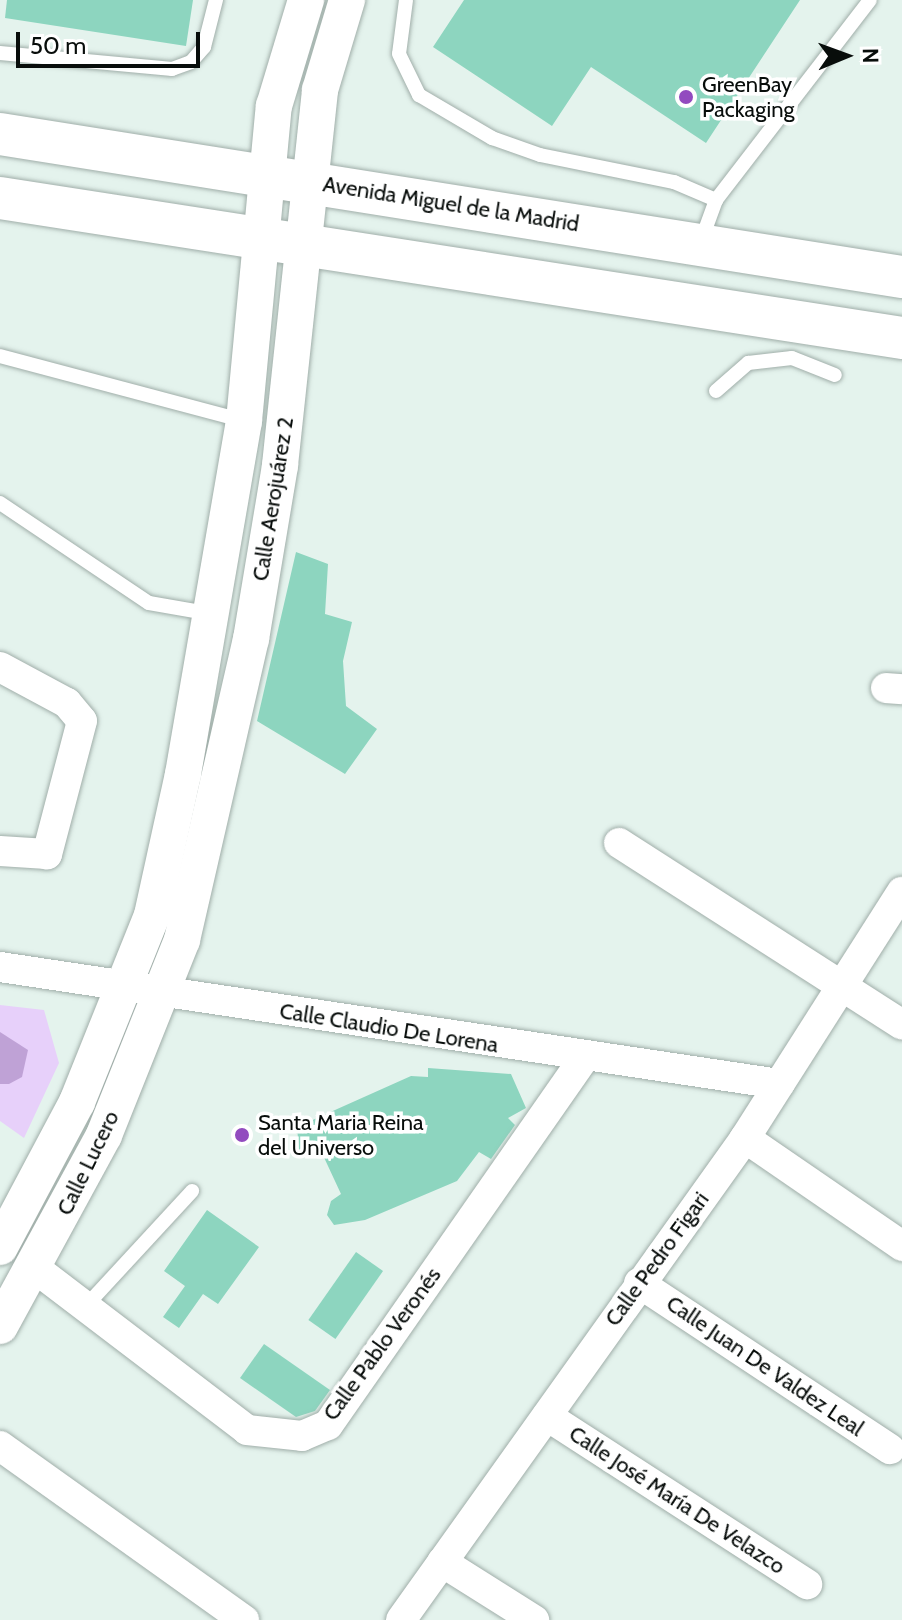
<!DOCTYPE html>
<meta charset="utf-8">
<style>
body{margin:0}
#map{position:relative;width:902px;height:1620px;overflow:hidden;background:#e4f3ed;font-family:Cabin,sans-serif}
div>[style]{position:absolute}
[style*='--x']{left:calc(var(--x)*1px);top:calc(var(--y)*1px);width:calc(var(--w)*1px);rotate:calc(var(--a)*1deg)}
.green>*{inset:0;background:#e7d0fa}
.water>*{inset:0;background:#bfa2d6}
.building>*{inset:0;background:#8dd5bf;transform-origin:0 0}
.roads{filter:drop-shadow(0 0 2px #a0aea9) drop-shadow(0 0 2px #a0aea9)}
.service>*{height:14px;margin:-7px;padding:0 7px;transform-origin:7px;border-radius:7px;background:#fff}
.minor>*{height:30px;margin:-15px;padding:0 15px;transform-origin:15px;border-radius:15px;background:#fff}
.tertiary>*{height:36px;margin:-18px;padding:0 18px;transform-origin:18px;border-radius:18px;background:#fff}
.secondary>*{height:42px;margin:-21px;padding:0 21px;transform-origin:21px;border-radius:21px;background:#fff}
.dots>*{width:22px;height:22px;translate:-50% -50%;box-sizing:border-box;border:4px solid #fff;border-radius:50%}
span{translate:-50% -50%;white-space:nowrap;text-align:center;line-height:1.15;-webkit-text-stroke:7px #fff;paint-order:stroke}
.poi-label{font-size:22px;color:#080d0b}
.left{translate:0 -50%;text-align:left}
.street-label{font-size:22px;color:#080d0b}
.north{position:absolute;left:806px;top:16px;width:80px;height:80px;-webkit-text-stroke:6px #fff;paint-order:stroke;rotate:89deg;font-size:22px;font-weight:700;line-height:32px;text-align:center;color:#080d0b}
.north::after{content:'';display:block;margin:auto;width:28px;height:36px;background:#080d0b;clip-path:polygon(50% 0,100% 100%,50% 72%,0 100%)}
.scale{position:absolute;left:16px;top:32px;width:184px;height:36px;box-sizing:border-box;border:4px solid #080d0b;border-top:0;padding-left:10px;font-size:24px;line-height:28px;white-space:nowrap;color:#080d0b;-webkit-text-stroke:6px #fff;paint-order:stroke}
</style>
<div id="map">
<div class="green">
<div style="clip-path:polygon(0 1005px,44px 1010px,59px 1063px,24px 1138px,0 1121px)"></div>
</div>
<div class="water">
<div style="clip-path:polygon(0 1032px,28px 1050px,22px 1077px,9px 1084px,0 1084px)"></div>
</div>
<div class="building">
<div style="clip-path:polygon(7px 0,193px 0,186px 46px,5px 18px)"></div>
<div style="clip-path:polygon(464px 0,800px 0,706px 143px,591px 67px,552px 126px,433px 47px)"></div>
<div style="clip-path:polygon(296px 552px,328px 564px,325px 614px,352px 622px,343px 661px,346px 706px,377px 729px,345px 774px,257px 721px)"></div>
<div style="clip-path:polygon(428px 1068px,511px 1074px,526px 1108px,508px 1118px,515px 1125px,491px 1159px,479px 1152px,457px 1181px,365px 1220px,334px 1225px,327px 1215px,331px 1201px,341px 1194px,321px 1151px,310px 1154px,299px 1150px,297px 1127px,411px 1076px,428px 1077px)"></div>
<div style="clip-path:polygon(207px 1210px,259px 1247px,218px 1304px,203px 1294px,179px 1328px,163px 1317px,185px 1286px,164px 1271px)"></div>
<div style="left:356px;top:1252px;width:33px;height:83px;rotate:35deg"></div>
<div style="clip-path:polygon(264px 1344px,330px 1390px,315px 1411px,296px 1417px,240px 1378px)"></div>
</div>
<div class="roads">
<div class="service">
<div style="--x:406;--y:0;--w:54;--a:97.4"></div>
<div style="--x:399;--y:54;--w:46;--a:64"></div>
<div style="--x:419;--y:95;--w:85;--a:30.5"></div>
<div style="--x:492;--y:138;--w:51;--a:19.5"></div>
<div style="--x:540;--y:155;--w:137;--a:11.4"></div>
<div style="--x:674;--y:182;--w:46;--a:23.2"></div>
<div style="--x:716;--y:200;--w:44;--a:110.1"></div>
<div style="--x:0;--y:53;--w:173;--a:5.3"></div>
<div style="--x:172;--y:69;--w:20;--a:-20"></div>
<div style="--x:191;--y:62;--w:20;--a:-49"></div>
<div style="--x:204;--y:47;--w:49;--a:-75.7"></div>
<div style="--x:716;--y:200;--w:252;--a:-52.4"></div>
<div style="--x:0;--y:356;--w:253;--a:14.9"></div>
<div style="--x:716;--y:391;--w:43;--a:-41.2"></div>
<div style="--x:748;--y:363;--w:44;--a:-6.5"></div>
<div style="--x:792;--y:358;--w:46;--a:21.6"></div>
<div style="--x:0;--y:503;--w:179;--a:33.9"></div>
<div style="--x:149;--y:603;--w:64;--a:9.9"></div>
<div style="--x:85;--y:1307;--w:158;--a:-47.3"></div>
</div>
<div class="minor">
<div style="--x:0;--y:667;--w:76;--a:28.2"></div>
<div style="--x:67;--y:703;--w:23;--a:50"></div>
<div style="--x:82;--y:721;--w:138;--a:104.7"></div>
<div style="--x:47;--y:854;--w:47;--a:-176.3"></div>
<div style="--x:886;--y:688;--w:16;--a:4"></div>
<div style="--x:619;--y:843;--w:336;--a:32.7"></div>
<div style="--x:0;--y:967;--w:788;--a:8.54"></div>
<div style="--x:745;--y:1138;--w:191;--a:34.5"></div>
<div style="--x:36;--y:1269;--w:265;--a:37.3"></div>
<div style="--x:247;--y:1430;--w:55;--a:6.2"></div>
<div style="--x:302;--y:1436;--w:28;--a:-23"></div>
<div style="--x:328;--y:1425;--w:447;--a:-55.1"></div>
<div style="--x:639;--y:1283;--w:301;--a:33.5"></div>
<div style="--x:547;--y:1416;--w:310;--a:32.9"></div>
<div style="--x:0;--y:1446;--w:300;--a:35.5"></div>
<div style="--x:442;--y:1562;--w:109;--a:32.2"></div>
<div style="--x:401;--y:1620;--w:592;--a:-54.48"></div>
<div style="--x:745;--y:1138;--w:292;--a:-57.5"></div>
</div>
<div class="tertiary">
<div style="--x:0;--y:1247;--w:164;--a:-62"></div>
<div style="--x:77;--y:1102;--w:201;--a:-68.1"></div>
<div style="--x:152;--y:915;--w:144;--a:-77.6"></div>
<div style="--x:183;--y:774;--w:358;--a:-80.2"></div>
<div style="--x:244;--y:421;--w:316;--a:-84.6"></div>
<div style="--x:274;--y:106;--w:111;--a:-73.2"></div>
<div style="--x:0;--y:1326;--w:217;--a:-61.4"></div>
<div style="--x:104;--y:1135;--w:210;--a:-68.2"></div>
<div style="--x:182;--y:940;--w:309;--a:-77.1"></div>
<div style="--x:251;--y:639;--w:176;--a:-80.5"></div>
<div style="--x:280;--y:465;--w:377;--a:-83.9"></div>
<div style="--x:320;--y:90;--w:94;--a:-73.3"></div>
</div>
<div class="secondary">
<div style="--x:0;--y:134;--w:913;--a:9.01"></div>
<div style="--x:0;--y:198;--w:913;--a:8.82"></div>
</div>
</div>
<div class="dots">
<div style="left:686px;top:97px;background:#924bbf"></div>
<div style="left:242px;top:1135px;background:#924bbf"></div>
</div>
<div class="poi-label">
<span class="left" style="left:702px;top:97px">GreenBay<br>Packaging</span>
<span class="left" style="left:258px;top:1135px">Santa Maria Reina<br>del Universo</span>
</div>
<div class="street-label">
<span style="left:451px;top:204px;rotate:9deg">Avenida Miguel de la Madrid</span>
<span style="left:273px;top:499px;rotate:-81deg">Calle Aerojuárez 2</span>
<span style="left:389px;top:1028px;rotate:9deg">Calle Claudio De Lorena</span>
<span style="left:88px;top:1163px;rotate:-64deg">Calle Lucero</span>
<span style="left:657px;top:1259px;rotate:-54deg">Calle Pedro Figari</span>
<span style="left:382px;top:1344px;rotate:-54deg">Calle Pablo Veronés</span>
<span style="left:765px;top:1366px;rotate:34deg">Calle Juan De Valdez Leal</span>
<span style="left:677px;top:1500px;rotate:33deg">Calle José María De Velazco</span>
</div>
<div class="north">N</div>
<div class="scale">50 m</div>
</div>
